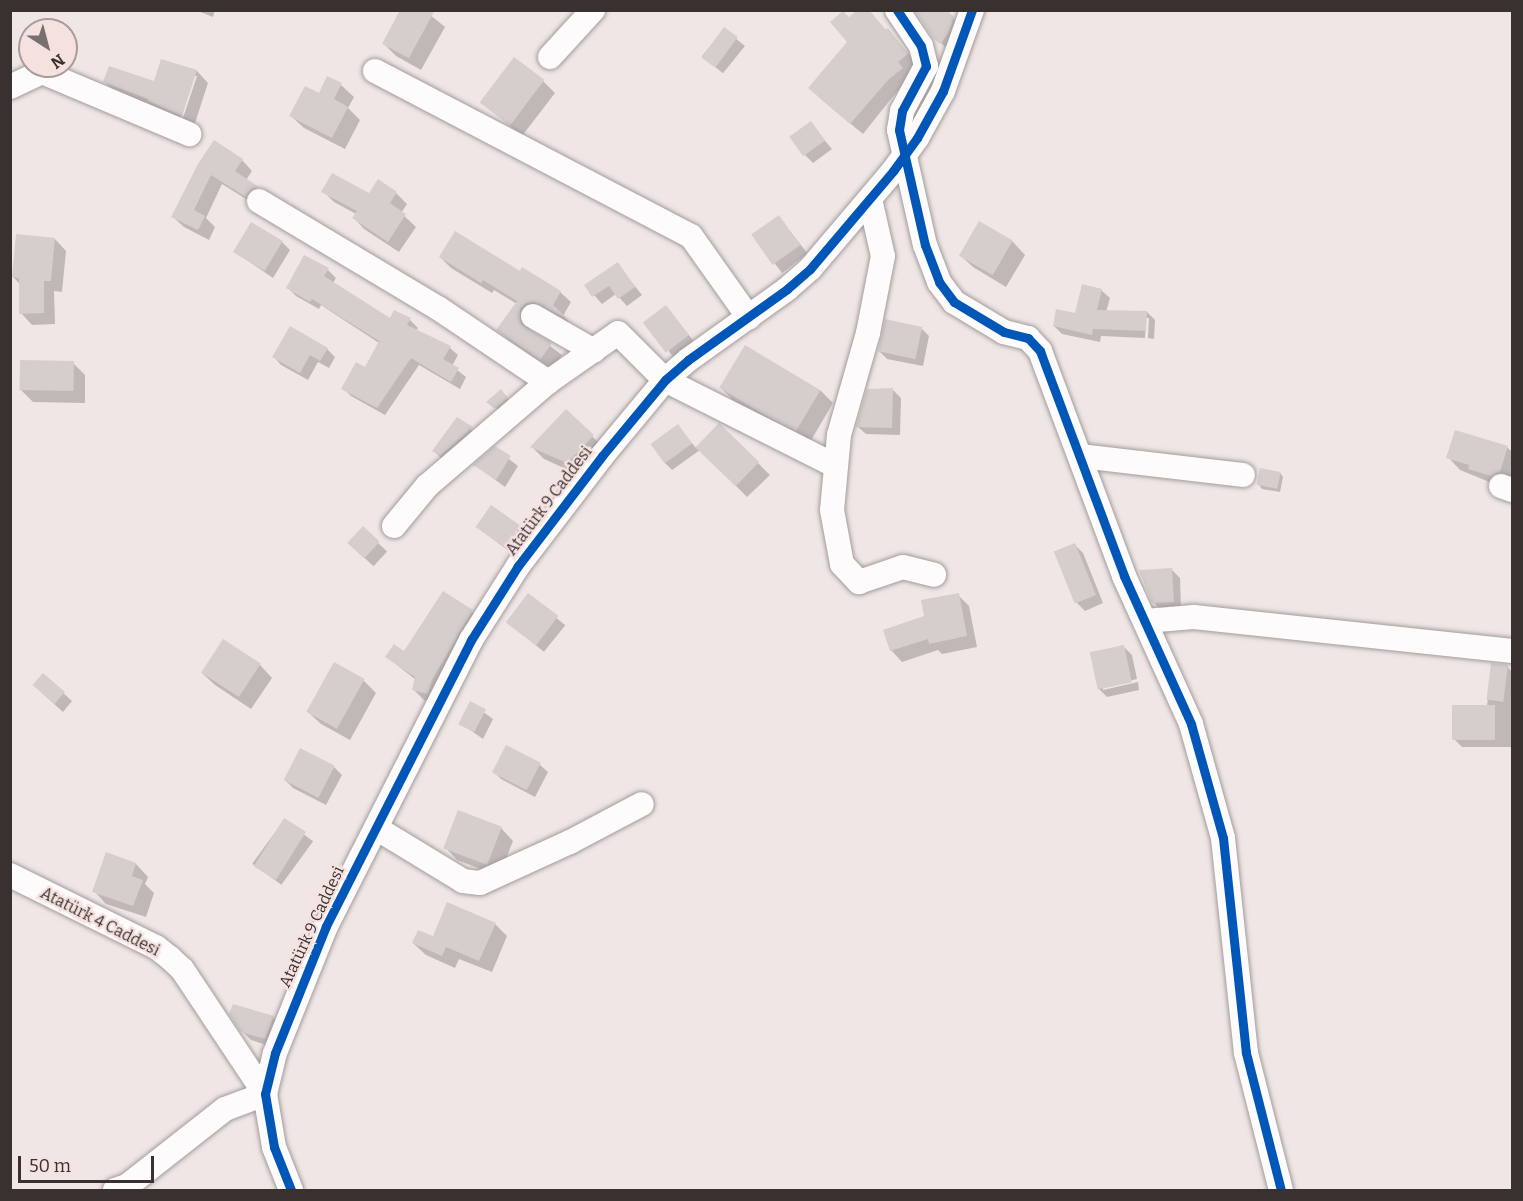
<!DOCTYPE html>
<meta charset="utf-8">
<style>
body{margin:0}
#map{position:relative;width:1523px;height:1201px;overflow:hidden;background:#f0e6e5;font-family:Bitter,serif}
div>[style]{position:absolute}
[style*='--x']{left:calc(var(--x)*1px);top:calc(var(--y)*1px);width:calc(var(--w)*1px);rotate:calc(var(--a)*1deg)}
.shadow>*{inset:0;background:#0003;transform-origin:0 0}
.building>*{inset:0;background:#d5cecd;transform-origin:0 0}
.roads{filter:drop-shadow(0 0 2px #a39c9b) drop-shadow(0 0 2px #a39c9b)}
.minor>*{height:24px;margin:-12px;padding:0 12px;transform-origin:12px;border-radius:12px;background:#fdfbfb}
.cycleway>*{height:9px;margin:-4.5px;padding:0 4.5px;transform-origin:4.5px;border-radius:4.5px;background:#0057b8}
span{translate:-50% -50%;white-space:nowrap;text-align:center;line-height:1.15;-webkit-text-stroke:4.5px #f5e2e0;paint-order:stroke}
.street-label{font-size:16px;color:#383130}
.frame{position:absolute;inset:0;border:12px solid #383130;pointer-events:none}
.north{position:absolute;left:18px;top:18px;width:60px;height:60px;box-sizing:border-box;background:#f5e2e0;border:2px solid #a99b9a;border-radius:50%;rotate:144deg;font-size:16px;font-weight:700;line-height:24px;text-align:center;color:#383130}
.north::after{content:'';display:block;margin:auto;width:21px;height:27px;background:#78706f;clip-path:polygon(50% 0,100% 100%,50% 72%,0 100%)}
.scale{position:absolute;left:18px;top:1156px;width:136px;height:27px;box-sizing:border-box;border:3px solid #383130;border-top:0;padding-left:8px;font-size:18px;line-height:21px;white-space:nowrap;color:#383130;-webkit-text-stroke:4px #f5e2e0;paint-order:stroke}
</style>
<div id="map">
<div class="shadow">
<div style="clip-path:polygon(195px 10px,215px 10px,213px 17px)"></div>
<div style="clip-path:polygon(424px 10px,445px 27px,421px 70px,396px 56px,384px 44px)"></div>
<div style="clip-path:polygon(953px 18px,962px 26px,948px 50px,941px 43px)"></div>
<div style="clip-path:polygon(849px 19px,888px 30px,918px 65px,863px 134px,822px 100px,849px 42px)"></div>
<div style="left:724px;top:29px;width:27px;height:35px;rotate:39deg"></div>
<div style="clip-path:polygon(162px 61px,197px 71px,208px 83px,194px 126px,182px 121px,197px 76px,194px 76px,180px 120px,116px 93px,105px 82px,155px 83px)"></div>
<div style="clip-path:polygon(328px 78px,341px 85px,354px 97px,348px 108px,360px 120px,345px 149px,304px 128px,291px 116px,319px 95px)"></div>
<div style="clip-path:polygon(543px 81px,555px 93px,522px 136px,481px 102px)"></div>
<div style="clip-path:polygon(810px 123px,832px 149px,813px 163px,805px 155px)"></div>
<div style="clip-path:polygon(242px 160px,252px 171px,246px 180px,268px 198px,257px 206px,222px 184px,206px 218px,215px 227px,209px 240px,184px 227px,173px 217px,199px 165px)"></div>
<div style="clip-path:polygon(323px 191px,369px 195px,396px 193px,407px 204px,401px 213px,416px 227px,399px 252px,364px 229px,354px 218px,356px 214px,334px 202px)"></div>
<div style="left:779px;top:217px;width:46px;height:32px;rotate:52deg"></div>
<div style="clip-path:polygon(980px 223px,1013px 242px,1025px 255px,1006px 287px,973px 267px,960px 255px)"></div>
<div style="clip-path:polygon(55px 239px,66px 251px,62px 292px,54px 291px,55px 324px,32px 325px,21px 313px,20px 284px,13px 277px)"></div>
<div style="clip-path:polygon(282px 242px,290px 250px,273px 278px,235px 252px)"></div>
<div style="clip-path:polygon(440px 257px,520px 273px,560px 292px,571px 302px,563px 316px,573px 326px,529px 327px,530px 331px,562px 355px,552px 369px,509px 340px,498px 330px,517px 304px,494px 290px,492px 293px,451px 268px)"></div>
<div style="clip-path:polygon(617px 264px,642px 295px,627px 306px,616px 294px,602px 304px,586px 286px)"></div>
<div style="clip-path:polygon(328px 270px,336px 278px,333px 283px,391px 320px,410px 320px,418px 328px,416px 331px,450px 348px,458px 355px,452px 366px,466px 377px,460px 389px,419px 365px,385px 415px,351px 396px,343px 388px,366px 369px,379px 343px,321px 305px,319px 309px,296px 296px,288px 288px)"></div>
<div style="clip-path:polygon(1101px 290px,1110px 298px,1106px 312px,1147px 312px,1155px 320px,1154px 339px,1148px 338px,1149px 318px,1146px 318px,1145px 338px,1101px 336px,1100px 342px,1062px 334px,1054px 326px,1076px 315px)"></div>
<div style="clip-path:polygon(673px 315px,696px 344px,677px 360px,669px 352px)"></div>
<div style="clip-path:polygon(921px 328px,929px 336px,923px 366px,887px 359px,879px 351px)"></div>
<div style="clip-path:polygon(746px 347px,821px 391px,833px 403px,810px 442px,733px 400px,721px 388px)"></div>
<div style="clip-path:polygon(327px 349px,335px 357px,329px 368px,318px 362px,308px 380px,281px 365px,274px 357px)"></div>
<div style="clip-path:polygon(73px 363px,85px 375px,85px 403px,33px 402px,21px 390px)"></div>
<div style="clip-path:polygon(893px 390px,901px 398px,900px 435px,866px 434px,858px 427px)"></div>
<div style="clip-path:polygon(505px 395px,510px 402px,500px 411px,492px 405px)"></div>
<div style="clip-path:polygon(566px 411px,605px 449px,579px 475px,544px 459px,532px 447px)"></div>
<div style="clip-path:polygon(458px 419px,484px 440px,446px 463px,434px 451px)"></div>
<div style="clip-path:polygon(719px 425px,770px 475px,747px 497px,700px 450px,672px 470px,664px 462px,678px 426px,696px 448px)"></div>
<div style="clip-path:polygon(1456px 431px,1508px 448px,1512px 452px,1512px 483px,1504px 488px,1460px 470px,1448px 457px)"></div>
<div style="clip-path:polygon(495px 448px,518px 466px,505px 487px,475px 465px)"></div>
<div style="clip-path:polygon(1280px 473px,1283px 477px,1280px 492px,1262px 489px,1259px 485px)"></div>
<div style="clip-path:polygon(477px 527px,520px 527px,528px 535px,514px 555px)"></div>
<div style="left:363px;top:529px;width:33px;height:20px;rotate:43deg"></div>
<div style="clip-path:polygon(1075px 545px,1083px 553px,1103px 603px,1085px 611px,1077px 603px)"></div>
<div style="clip-path:polygon(1172px 570px,1180px 578px,1181px 609px,1161px 610px,1153px 602px)"></div>
<div style="left:528px;top:595px;width:48px;height:34px;rotate:39deg"></div>
<div style="clip-path:polygon(958px 595px,969px 606px,977px 647px,942px 654px,938px 650px,902px 662px,891px 650px,926px 617px)"></div>
<div style="clip-path:polygon(472px 612px,483px 622px,438px 704px,424px 700px,414px 690px,416px 680px,387px 657px,405px 653px)"></div>
<div style="clip-path:polygon(1124px 647px,1132px 655px,1137px 679px,1103px 687px,1103px 690px,1138px 682px,1139px 690px,1107px 697px,1099px 689px)"></div>
<div style="clip-path:polygon(334px 664px,364px 681px,376px 693px,350px 740px,321px 724px,308px 712px)"></div>
<div style="clip-path:polygon(260px 665px,272px 678px,251px 709px,215px 685px,202px 673px)"></div>
<div style="clip-path:polygon(1492px 665px,1507px 666px,1512px 672px,1512px 747px,1462px 747px,1454px 739px,1487px 706px)"></div>
<div style="clip-path:polygon(43px 675px,72px 701px,63px 712px,42px 693px)"></div>
<div style="clip-path:polygon(471px 703px,493px 719px,483px 739px,460px 723px)"></div>
<div style="clip-path:polygon(540px 765px,548px 772px,535px 797px,501px 779px,493px 771px)"></div>
<div style="clip-path:polygon(334px 767px,342px 775px,326px 805px,293px 788px,285px 780px)"></div>
<div style="left:284px;top:820px;width:36px;height:54px;rotate:36deg"></div>
<div style="clip-path:polygon(501px 828px,513px 841px,499px 876px,457px 860px,445px 847px)"></div>
<div style="clip-path:polygon(107px 854px,136px 864px,148px 877px,145px 884px,154px 893px,146px 917px,106px 904px,94px 891px)"></div>
<div style="clip-path:polygon(495px 924px,507px 936px,492px 972px,459px 959px,455px 968px,426px 955px,413px 943px)"></div>
<div style="clip-path:polygon(273px 1017px,281px 1025px,273px 1047px,251px 1040px,242px 1031px)"></div>
</div>
<div class="building">
<div style="clip-path:polygon(400px 10px,435px 10px,409px 58px,382px 44px)"></div>
<div style="clip-path:polygon(857px 10px,869px 10px,886px 30px,888px 28px,908px 54px,898px 62px,903px 68px,889px 79px,850px 124px,808px 88px,847px 42px,830px 22px,843px 11px,849px 17px)"></div>
<div style="clip-path:polygon(917px 10px,947px 10px,954px 17px,949px 32px,940px 44px,933px 38px,916px 12px)"></div>
<div style="left:724px;top:27px;width:17px;height:38px;rotate:36deg"></div>
<div style="left:514px;top:57px;width:38px;height:57px;rotate:37deg"></div>
<div style="clip-path:polygon(161px 59px,197px 70px,182px 116px,148px 101px,148px 99px,103px 82px,109px 66px,154px 81px)"></div>
<div style="clip-path:polygon(327px 76px,342px 83px,334px 99px,348px 107px,332px 138px,289px 116px,305px 86px,319px 93px)"></div>
<div style="left:811px;top:121px;width:24px;height:27px;rotate:54deg"></div>
<div style="clip-path:polygon(214px 140px,243px 159px,235px 171px,259px 187px,252px 189px,246px 197px,211px 175px,194px 210px,205px 216px,198px 230px,171px 217px,198px 164px)"></div>
<div style="clip-path:polygon(332px 173px,369px 193px,378px 179px,397px 192px,390px 203px,406px 214px,388px 242px,352px 218px,357px 211px,321px 192px)"></div>
<div style="left:779px;top:215px;width:37px;height:34px;rotate:55deg"></div>
<div style="left:979px;top:221px;width:39px;height:40px;rotate:30deg"></div>
<div style="left:251px;top:222px;width:37px;height:35px;rotate:31deg"></div>
<div style="clip-path:polygon(455px 231px,520px 271px,522px 267px,561px 291px,553px 305px,569px 320px,534px 302px,526px 303px,520px 309px,521px 324px,552px 343px,540px 360px,496px 330px,517px 301px,483px 280px,481px 283px,439px 257px)"></div>
<div style="clip-path:polygon(16px 234px,55px 238px,51px 281px,44px 281px,44px 313px,19px 314px,19px 278px,12px 277px)"></div>
<div style="clip-path:polygon(304px 255px,329px 268px,324px 276px,390px 318px,394px 310px,411px 318px,407px 325px,451px 346px,443px 359px,459px 368px,451px 382px,411px 358px,377px 408px,341px 389px,356px 362px,365px 367px,379px 341px,312px 299px,310px 302px,286px 288px)"></div>
<div style="clip-path:polygon(618px 262px,635px 287px,618px 299px,609px 286px,592px 297px,584px 285px)"></div>
<div style="clip-path:polygon(1082px 284px,1102px 289px,1097px 310px,1147px 311px,1146px 331px,1093px 329px,1092px 335px,1053px 326px,1056px 309px,1075px 313px)"></div>
<div style="left:666px;top:305px;width:38px;height:29px;rotate:53deg"></div>
<div style="left:885px;top:319px;width:38px;height:33px;rotate:12deg"></div>
<div style="clip-path:polygon(290px 326px,328px 348px,320px 361px,310px 355px,300px 373px,272px 357px)"></div>
<div style="left:745px;top:345px;width:88px;height:50px;rotate:31deg"></div>
<div style="left:20px;top:360px;width:54px;height:30px;rotate:1deg"></div>
<div style="clip-path:polygon(893px 388px,892px 428px,856px 427px,867px 389px)"></div>
<div style="clip-path:polygon(501px 389px,508px 398px,495px 409px,486px 402px)"></div>
<div style="clip-path:polygon(566px 409px,594px 435px,567px 463px,530px 447px)"></div>
<div style="clip-path:polygon(457px 417px,473px 427px,440px 456px,432px 451px)"></div>
<div style="left:719px;top:423px;width:56px;height:34px;rotate:44deg"></div>
<div style="left:678px;top:424px;width:24px;height:34px;rotate:54deg"></div>
<div style="clip-path:polygon(1455px 430px,1508px 446px,1500px 472px,1491px 476px,1468px 469px,1469px 465px,1446px 458px)"></div>
<div style="clip-path:polygon(495px 446px,511px 456px,496px 480px,473px 465px)"></div>
<div style="left:1260px;top:468px;width:21px;height:17px;rotate:11deg"></div>
<div style="left:491px;top:505px;width:37px;height:27px;rotate:35deg"></div>
<div style="left:363px;top:526px;width:23px;height:23px;rotate:43deg"></div>
<div style="left:1075px;top:543px;width:56px;height:23px;rotate:68deg"></div>
<div style="clip-path:polygon(1172px 568px,1174px 602px,1152px 603px,1139px 570px)"></div>
<div style="clip-path:polygon(443px 591px,473px 610px,432px 680px,428px 694px,412px 690px,415px 677px,385px 657px,394px 644px,404px 651px)"></div>
<div style="left:528px;top:593px;width:38px;height:37px;rotate:37deg"></div>
<div style="clip-path:polygon(959px 593px,967px 636px,929px 644px,928px 639px,890px 651px,883px 630px,924px 616px,921px 600px)"></div>
<div style="left:223px;top:639px;width:45px;height:40px;rotate:33deg"></div>
<div style="left:1124px;top:645px;width:38px;height:35px;rotate:78deg"></div>
<div style="left:334px;top:662px;width:35px;height:57px;rotate:29deg"></div>
<div style="left:1491px;top:663px;width:17px;height:37px;rotate:7deg"></div>
<div style="left:43px;top:673px;width:29px;height:16px;rotate:41deg"></div>
<div style="left:470px;top:701px;width:18px;height:26px;rotate:27deg"></div>
<div style="left:1452px;top:705px;width:43px;height:35px"></div>
<div style="left:506px;top:745px;width:39px;height:31px;rotate:27deg"></div>
<div style="left:300px;top:748px;width:39px;height:36px;rotate:27deg"></div>
<div style="left:458px;top:810px;width:47px;height:41px;rotate:21deg"></div>
<div style="left:284px;top:818px;width:26px;height:57px;rotate:32deg"></div>
<div style="clip-path:polygon(106px 852px,136px 863px,132px 876px,143px 880px,133px 906px,92px 892px)"></div>
<div style="clip-path:polygon(447px 902px,496px 923px,479px 961px,446px 947px,442px 956px,412px 943px,418px 930px,433px 936px)"></div>
<div style="clip-path:polygon(233px 1004px,274px 1016px,265px 1039px,241px 1032px,229px 1014px)"></div>
</div>
<div class="roads">
<div class="minor">
<div style="--x:897;--y:10;--w:43;--a:56.3"></div>
<div style="--x:921;--y:46;--w:21;--a:76"></div>
<div style="--x:926;--y:66;--w:51;--a:118.1"></div>
<div style="--x:902;--y:111;--w:19;--a:99"></div>
<div style="--x:899;--y:130;--w:118;--a:77.3"></div>
<div style="--x:925;--y:245;--w:40;--a:69"></div>
<div style="--x:939;--y:282;--w:25;--a:53"></div>
<div style="--x:954;--y:302;--w:58;--a:31"></div>
<div style="--x:1004;--y:332;--w:25;--a:14"></div>
<div style="--x:1028;--y:338;--w:18;--a:47"></div>
<div style="--x:1040;--y:351;--w:240;--a:69.5"></div>
<div style="--x:1124;--y:576;--w:162;--a:65.6"></div>
<div style="--x:1191;--y:724;--w:118;--a:74.3"></div>
<div style="--x:1223;--y:838;--w:216;--a:83.9"></div>
<div style="--x:1246;--y:1053;--w:141;--a:75.7"></div>
<div style="--x:550;--y:57;--w:64;--a:-47.5"></div>
<div style="--x:375;--y:71;--w:356;--a:27.6"></div>
<div style="--x:691;--y:236;--w:100;--a:54.7"></div>
<div style="--x:10;--y:87;--w:35;--a:-25"></div>
<div style="--x:42;--y:72;--w:160;--a:22.9"></div>
<div style="--x:870;--y:199;--w:58;--a:77.2"></div>
<div style="--x:883;--y:256;--w:78;--a:101"></div>
<div style="--x:868;--y:333;--w:106;--a:105.9"></div>
<div style="--x:839;--y:435;--w:75;--a:95.3"></div>
<div style="--x:832;--y:510;--w:55;--a:79.5"></div>
<div style="--x:842;--y:564;--w:25;--a:47"></div>
<div style="--x:859;--y:582;--w:46;--a:-18.8"></div>
<div style="--x:903;--y:567;--w:32;--a:14"></div>
<div style="--x:259;--y:201;--w:209;--a:30.9"></div>
<div style="--x:438;--y:308;--w:133;--a:33.9"></div>
<div style="--x:533;--y:316;--w:70;--a:29.8"></div>
<div style="--x:1081;--y:456;--w:163;--a:6.7"></div>
<div style="--x:1501;--y:486;--w:12;--a:20"></div>
<div style="--x:394;--y:526;--w:52;--a:-50.5"></div>
<div style="--x:427;--y:486;--w:160;--a:-40.7"></div>
<div style="--x:548;--y:382;--w:85;--a:-35"></div>
<div style="--x:618;--y:333;--w:66;--a:45"></div>
<div style="--x:665;--y:380;--w:191;--a:26.7"></div>
<div style="--x:1145;--y:621;--w:49;--a:-4.7"></div>
<div style="--x:1194;--y:617;--w:320;--a:6.1"></div>
<div style="--x:376;--y:828;--w:102;--a:31.3"></div>
<div style="--x:463;--y:881;--w:17;--a:7"></div>
<div style="--x:480;--y:883;--w:99;--a:-24.5"></div>
<div style="--x:570;--y:842;--w:81;--a:-27.8"></div>
<div style="--x:10;--y:875;--w:163;--a:26.3"></div>
<div style="--x:156;--y:947;--w:18;--a:38"></div>
<div style="--x:170;--y:958;--w:16;--a:43"></div>
<div style="--x:182;--y:969;--w:150;--a:56.4"></div>
<div style="--x:115;--y:1190;--w:13;--a:-18"></div>
<div style="--x:127;--y:1186;--w:125;--a:-38.2"></div>
<div style="--x:225;--y:1109;--w:43;--a:-20.6"></div>
<div style="--x:291;--y:1190;--w:46;--a:-111.6"></div>
<div style="--x:274;--y:1147;--w:54;--a:-99.6"></div>
<div style="--x:265;--y:1094;--w:42;--a:-76.3"></div>
<div style="--x:275;--y:1053;--w:137;--a:-68.1"></div>
<div style="--x:326;--y:926;--w:321;--a:-63.1"></div>
<div style="--x:471;--y:640;--w:88;--a:-57.6"></div>
<div style="--x:518;--y:566;--w:138;--a:-52.6"></div>
<div style="--x:602;--y:456;--w:99;--a:-50.3"></div>
<div style="--x:665;--y:380;--w:30;--a:-41"></div>
<div style="--x:688;--y:360;--w:122;--a:-35.6"></div>
<div style="--x:787;--y:289;--w:30;--a:-41"></div>
<div style="--x:810;--y:269;--w:128;--a:-49.7"></div>
<div style="--x:893;--y:171;--w:41;--a:-54"></div>
<div style="--x:917;--y:138;--w:54;--a:-61"></div>
<div style="--x:943;--y:91;--w:86;--a:-70.3"></div>
</div>
</div>
<div class="cycleway">
<div style="--x:897;--y:10;--w:43;--a:56.3"></div>
<div style="--x:921;--y:46;--w:21;--a:76"></div>
<div style="--x:926;--y:66;--w:51;--a:118.1"></div>
<div style="--x:902;--y:111;--w:19;--a:99"></div>
<div style="--x:899;--y:130;--w:118;--a:77.3"></div>
<div style="--x:925;--y:245;--w:40;--a:69"></div>
<div style="--x:939;--y:282;--w:25;--a:53"></div>
<div style="--x:954;--y:302;--w:58;--a:31"></div>
<div style="--x:1004;--y:332;--w:25;--a:14"></div>
<div style="--x:1028;--y:338;--w:18;--a:47"></div>
<div style="--x:1040;--y:351;--w:240;--a:69.5"></div>
<div style="--x:1124;--y:576;--w:162;--a:65.6"></div>
<div style="--x:1191;--y:724;--w:118;--a:74.3"></div>
<div style="--x:1223;--y:838;--w:216;--a:83.9"></div>
<div style="--x:1246;--y:1053;--w:141;--a:75.7"></div>
<div style="--x:291;--y:1190;--w:46;--a:-111.6"></div>
<div style="--x:274;--y:1147;--w:54;--a:-99.6"></div>
<div style="--x:265;--y:1094;--w:42;--a:-76.3"></div>
<div style="--x:275;--y:1053;--w:137;--a:-68.1"></div>
<div style="--x:326;--y:926;--w:321;--a:-63.1"></div>
<div style="--x:471;--y:640;--w:88;--a:-57.6"></div>
<div style="--x:518;--y:566;--w:138;--a:-52.6"></div>
<div style="--x:602;--y:456;--w:99;--a:-50.3"></div>
<div style="--x:665;--y:380;--w:30;--a:-41"></div>
<div style="--x:688;--y:360;--w:122;--a:-35.6"></div>
<div style="--x:787;--y:289;--w:30;--a:-41"></div>
<div style="--x:810;--y:269;--w:128;--a:-49.7"></div>
<div style="--x:893;--y:171;--w:41;--a:-54"></div>
<div style="--x:917;--y:138;--w:54;--a:-61"></div>
<div style="--x:943;--y:91;--w:86;--a:-70.3"></div>
</div>
<div class="street-label">
<span style="left:549px;top:501px;rotate:-53deg">Atatürk 9 Caddesi</span>
<span style="left:100px;top:922px;rotate:27deg">Atatürk 4 Caddesi</span>
<span style="left:312px;top:927px;rotate:-65deg">Atatürk 9 Caddesi</span>
</div>
<div class="frame"></div>
<div class="north">N</div>
<div class="scale">50 m</div>
</div>
